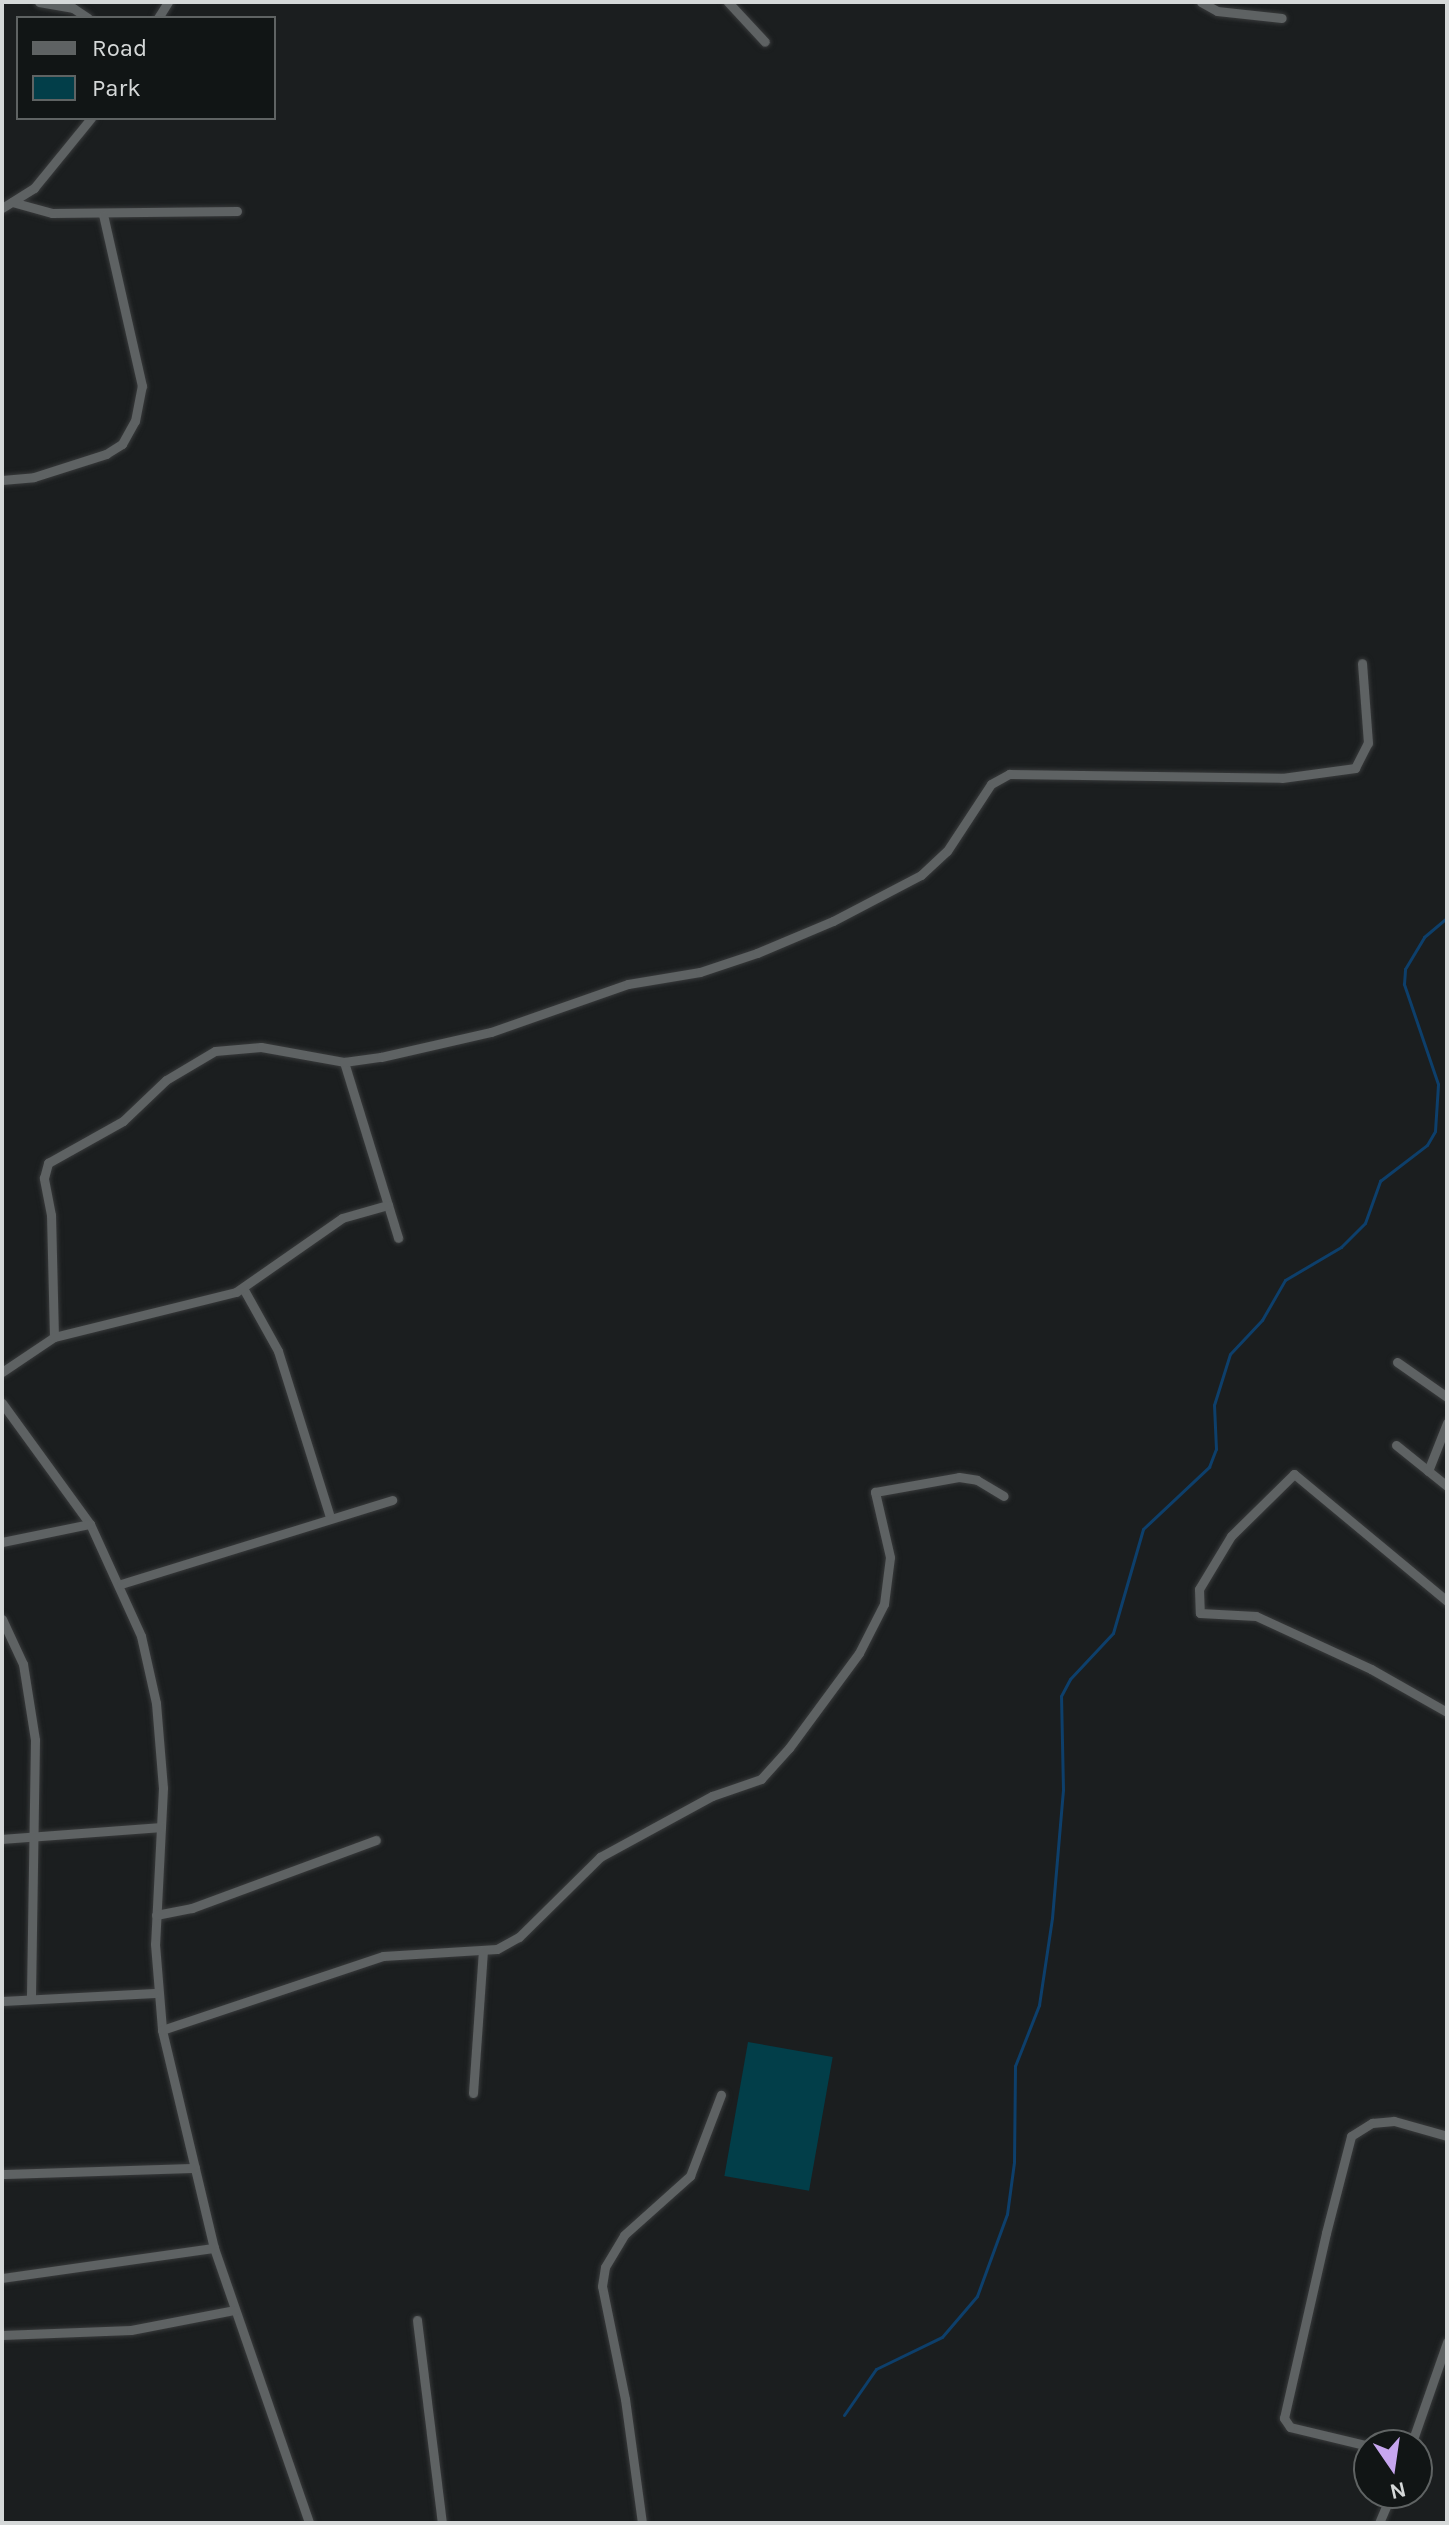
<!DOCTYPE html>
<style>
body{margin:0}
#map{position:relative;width:1449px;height:2525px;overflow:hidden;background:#1b1e1f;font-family:Karla,sans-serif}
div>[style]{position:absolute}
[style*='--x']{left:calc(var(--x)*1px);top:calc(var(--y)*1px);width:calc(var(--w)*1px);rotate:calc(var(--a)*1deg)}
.green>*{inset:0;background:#023e49;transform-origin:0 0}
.stream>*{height:3px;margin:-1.5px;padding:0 1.5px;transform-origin:1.5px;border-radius:1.5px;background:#0d3f6b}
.roads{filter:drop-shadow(0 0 2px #383a3b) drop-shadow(0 0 2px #383a3b)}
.street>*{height:9px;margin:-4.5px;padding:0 4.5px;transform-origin:4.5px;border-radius:4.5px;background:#5e6263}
span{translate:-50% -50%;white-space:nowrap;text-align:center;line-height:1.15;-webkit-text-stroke:8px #111515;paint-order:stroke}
.frame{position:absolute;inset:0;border:4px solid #d5d8d8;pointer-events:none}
.legend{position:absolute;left:16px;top:16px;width:260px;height:104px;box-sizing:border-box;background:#111515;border:2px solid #5f6363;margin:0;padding:10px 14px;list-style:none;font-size:24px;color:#d5d8d8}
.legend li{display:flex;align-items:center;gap:16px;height:40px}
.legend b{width:40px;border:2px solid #5f6363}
.north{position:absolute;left:1353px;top:2429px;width:80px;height:80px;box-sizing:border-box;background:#111515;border:2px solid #5f6363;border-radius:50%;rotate:167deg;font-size:22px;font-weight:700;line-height:32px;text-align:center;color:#d5d8d8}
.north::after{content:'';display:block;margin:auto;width:28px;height:36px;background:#c7a6ef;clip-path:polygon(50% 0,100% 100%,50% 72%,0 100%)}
</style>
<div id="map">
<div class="green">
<div style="left:748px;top:2042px;width:86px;height:136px;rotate:10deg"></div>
</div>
<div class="stream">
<div style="--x:844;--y:2415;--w:56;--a:-55.2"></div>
<div style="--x:876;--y:2369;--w:73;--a:-25.9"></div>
<div style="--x:942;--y:2337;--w:54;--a:-49.5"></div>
<div style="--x:977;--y:2296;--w:87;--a:-69.9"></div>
<div style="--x:1007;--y:2214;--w:52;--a:-82.3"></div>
<div style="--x:1014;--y:2162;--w:96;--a:-89.4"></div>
<div style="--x:1015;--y:2066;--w:66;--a:-68.5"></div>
<div style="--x:1039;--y:2005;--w:88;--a:-81.5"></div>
<div style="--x:1052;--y:1918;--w:128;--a:-85.1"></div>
<div style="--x:1063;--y:1790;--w:94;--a:-91.2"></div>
<div style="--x:1061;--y:1696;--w:19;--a:-62"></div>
<div style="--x:1070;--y:1679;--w:63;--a:-46.9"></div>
<div style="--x:1113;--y:1633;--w:108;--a:-73.9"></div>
<div style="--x:1143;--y:1529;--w:91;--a:-43.2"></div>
<div style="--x:1209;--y:1467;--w:19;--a:-69"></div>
<div style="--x:1216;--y:1449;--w:44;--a:-92.6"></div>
<div style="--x:1214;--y:1405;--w:53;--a:-72.6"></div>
<div style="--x:1230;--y:1354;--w:47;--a:-46.7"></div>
<div style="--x:1262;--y:1320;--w:46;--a:-60.1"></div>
<div style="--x:1285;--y:1280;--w:65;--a:-30.5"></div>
<div style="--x:1341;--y:1247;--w:34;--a:-45"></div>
<div style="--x:1365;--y:1223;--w:45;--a:-70.3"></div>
<div style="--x:1380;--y:1181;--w:59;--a:-37.5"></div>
<div style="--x:1427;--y:1145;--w:16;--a:-60"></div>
<div style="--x:1435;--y:1131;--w:47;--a:-86.3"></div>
<div style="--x:1438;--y:1084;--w:106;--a:-108.8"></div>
<div style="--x:1404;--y:984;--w:15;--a:-86"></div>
<div style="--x:1405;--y:969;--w:37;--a:-59"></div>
<div style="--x:1424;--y:937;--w:30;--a:-40"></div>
</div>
<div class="roads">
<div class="street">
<div style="--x:39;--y:2;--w:35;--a:10"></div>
<div style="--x:73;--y:8;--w:18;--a:34"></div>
<div style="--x:728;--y:2;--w:54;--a:47.2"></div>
<div style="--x:1201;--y:2;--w:18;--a:29"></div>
<div style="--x:1217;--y:11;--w:65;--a:6.1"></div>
<div style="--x:158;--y:18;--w:19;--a:-58"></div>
<div style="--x:12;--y:202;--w:41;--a:15.4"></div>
<div style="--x:52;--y:213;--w:185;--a:-0.6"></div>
<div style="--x:2;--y:208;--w:38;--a:-32"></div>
<div style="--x:34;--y:188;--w:90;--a:-50.8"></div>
<div style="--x:2;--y:480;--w:32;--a:-5"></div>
<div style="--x:34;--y:477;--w:76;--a:-17.7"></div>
<div style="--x:106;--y:454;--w:19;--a:-32"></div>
<div style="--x:122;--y:444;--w:26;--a:-61"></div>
<div style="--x:135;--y:421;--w:36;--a:-79"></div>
<div style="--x:142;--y:386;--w:175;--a:-102.8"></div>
<div style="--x:344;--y:1062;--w:184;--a:72.9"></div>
<div style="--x:243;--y:1288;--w:72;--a:60.9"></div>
<div style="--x:278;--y:1351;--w:174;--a:72.6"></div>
<div style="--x:54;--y:1337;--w:122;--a:-91.4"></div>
<div style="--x:51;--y:1215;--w:38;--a:-101"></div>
<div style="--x:44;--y:1178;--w:16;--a:-75"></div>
<div style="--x:48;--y:1163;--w:86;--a:-29.2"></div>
<div style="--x:123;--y:1121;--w:59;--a:-43.6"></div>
<div style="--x:166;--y:1080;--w:57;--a:-30.6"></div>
<div style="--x:215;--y:1051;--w:46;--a:-5"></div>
<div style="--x:261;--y:1047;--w:84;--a:10.2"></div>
<div style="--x:344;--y:1062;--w:37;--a:-8"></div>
<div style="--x:381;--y:1057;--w:113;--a:-12.8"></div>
<div style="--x:491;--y:1032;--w:145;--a:-19.3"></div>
<div style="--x:628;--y:984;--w:73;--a:-9.5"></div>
<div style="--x:700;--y:972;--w:60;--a:-18.4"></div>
<div style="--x:757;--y:953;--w:82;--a:-22.8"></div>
<div style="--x:833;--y:921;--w:99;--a:-27.6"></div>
<div style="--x:921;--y:875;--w:35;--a:-43"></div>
<div style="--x:947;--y:851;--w:80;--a:-56.7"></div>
<div style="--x:991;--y:784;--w:21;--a:-29"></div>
<div style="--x:1009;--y:774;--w:273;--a:0.8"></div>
<div style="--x:1282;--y:778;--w:74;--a:-7.8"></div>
<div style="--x:1355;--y:768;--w:28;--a:-63"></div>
<div style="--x:1368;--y:743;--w:80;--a:-94.3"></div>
<div style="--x:1397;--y:1362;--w:61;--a:35"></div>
<div style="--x:2;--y:1372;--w:63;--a:-33.9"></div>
<div style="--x:54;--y:1337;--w:187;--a:-13.9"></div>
<div style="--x:236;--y:1292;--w:129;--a:-34.9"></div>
<div style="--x:342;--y:1218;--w:48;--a:-15.8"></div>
<div style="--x:2;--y:1403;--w:150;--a:54"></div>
<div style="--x:90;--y:1524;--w:123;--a:65.5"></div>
<div style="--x:141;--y:1636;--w:69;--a:77.4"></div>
<div style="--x:156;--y:1703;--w:85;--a:85.3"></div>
<div style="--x:163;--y:1788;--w:156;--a:92.9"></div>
<div style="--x:155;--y:1944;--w:86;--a:85.3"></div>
<div style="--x:162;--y:2030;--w:224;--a:76.6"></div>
<div style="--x:214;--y:2248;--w:291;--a:70.9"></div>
<div style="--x:1396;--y:1445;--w:65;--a:38.8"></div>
<div style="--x:1428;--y:1471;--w:52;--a:-68.4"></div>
<div style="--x:2;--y:1542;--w:90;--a:-11.6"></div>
<div style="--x:121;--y:1584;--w:284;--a:-17.2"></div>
<div style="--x:1447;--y:1601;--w:199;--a:-140.3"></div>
<div style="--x:1294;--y:1474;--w:88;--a:135.5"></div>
<div style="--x:1231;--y:1536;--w:62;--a:121.1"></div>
<div style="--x:1199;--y:1589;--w:24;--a:88"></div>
<div style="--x:1200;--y:1613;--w:56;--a:3.1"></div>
<div style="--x:1256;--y:1616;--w:127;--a:24.7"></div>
<div style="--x:1371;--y:1669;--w:87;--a:29.5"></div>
<div style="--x:2;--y:1619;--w:50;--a:65"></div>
<div style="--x:23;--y:1664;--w:77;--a:81"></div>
<div style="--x:35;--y:1740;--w:259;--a:90.9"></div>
<div style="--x:2;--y:1839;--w:159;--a:-4.3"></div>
<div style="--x:156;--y:1915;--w:37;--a:-11"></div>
<div style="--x:192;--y:1908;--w:196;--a:-20.3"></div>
<div style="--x:2;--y:2001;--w:153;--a:-3"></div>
<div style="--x:162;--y:2030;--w:233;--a:-18.5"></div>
<div style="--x:383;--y:1956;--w:114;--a:-3.5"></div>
<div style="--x:497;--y:1949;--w:25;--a:-29"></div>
<div style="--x:519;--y:1937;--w:114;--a:-44.6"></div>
<div style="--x:600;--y:1857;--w:128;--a:-28.6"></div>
<div style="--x:712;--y:1796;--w:52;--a:-19.1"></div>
<div style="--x:761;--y:1779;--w:42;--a:-47.9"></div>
<div style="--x:789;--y:1748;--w:118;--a:-53.6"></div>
<div style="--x:859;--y:1653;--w:55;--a:-63"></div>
<div style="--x:884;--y:1604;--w:47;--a:-82.7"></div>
<div style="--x:890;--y:1557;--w:67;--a:-103"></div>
<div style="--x:875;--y:1492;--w:85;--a:-10.1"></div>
<div style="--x:959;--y:1477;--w:18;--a:9"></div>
<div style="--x:977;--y:1480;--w:31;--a:31"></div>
<div style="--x:473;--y:2093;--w:143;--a:-86"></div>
<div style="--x:2;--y:2174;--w:193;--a:-1.8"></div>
<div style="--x:2;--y:2278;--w:214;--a:-8.1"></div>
<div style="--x:417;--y:2320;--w:205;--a:83"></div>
<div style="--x:2;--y:2335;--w:129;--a:-2.2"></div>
<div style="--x:131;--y:2330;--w:106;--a:-10.9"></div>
<div style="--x:1411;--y:2445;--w:109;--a:-70.7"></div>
<div style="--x:1369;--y:2446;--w:81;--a:-166.5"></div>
<div style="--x:1290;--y:2427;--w:11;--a:-124"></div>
<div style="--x:1284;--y:2418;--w:190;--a:-77.2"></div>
<div style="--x:1326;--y:2233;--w:100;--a:-75.5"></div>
<div style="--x:1351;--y:2136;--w:25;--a:-32"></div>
<div style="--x:1372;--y:2123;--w:22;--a:-5"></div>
<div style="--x:1394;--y:2121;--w:55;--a:15.8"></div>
<div style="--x:642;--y:2523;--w:125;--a:-97.8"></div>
<div style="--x:625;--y:2399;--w:115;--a:-101.5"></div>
<div style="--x:602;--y:2286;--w:19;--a:-81"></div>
<div style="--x:605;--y:2267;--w:37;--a:-59"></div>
<div style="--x:624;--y:2235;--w:89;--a:-41.8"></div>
<div style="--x:690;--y:2176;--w:87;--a:-69.1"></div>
<div style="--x:1379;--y:2523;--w:33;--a:-67"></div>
</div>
</div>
<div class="frame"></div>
<ul class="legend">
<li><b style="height:10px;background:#5e6263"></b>Road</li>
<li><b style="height:22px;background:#023e49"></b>Park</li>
</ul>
<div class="north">N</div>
</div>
